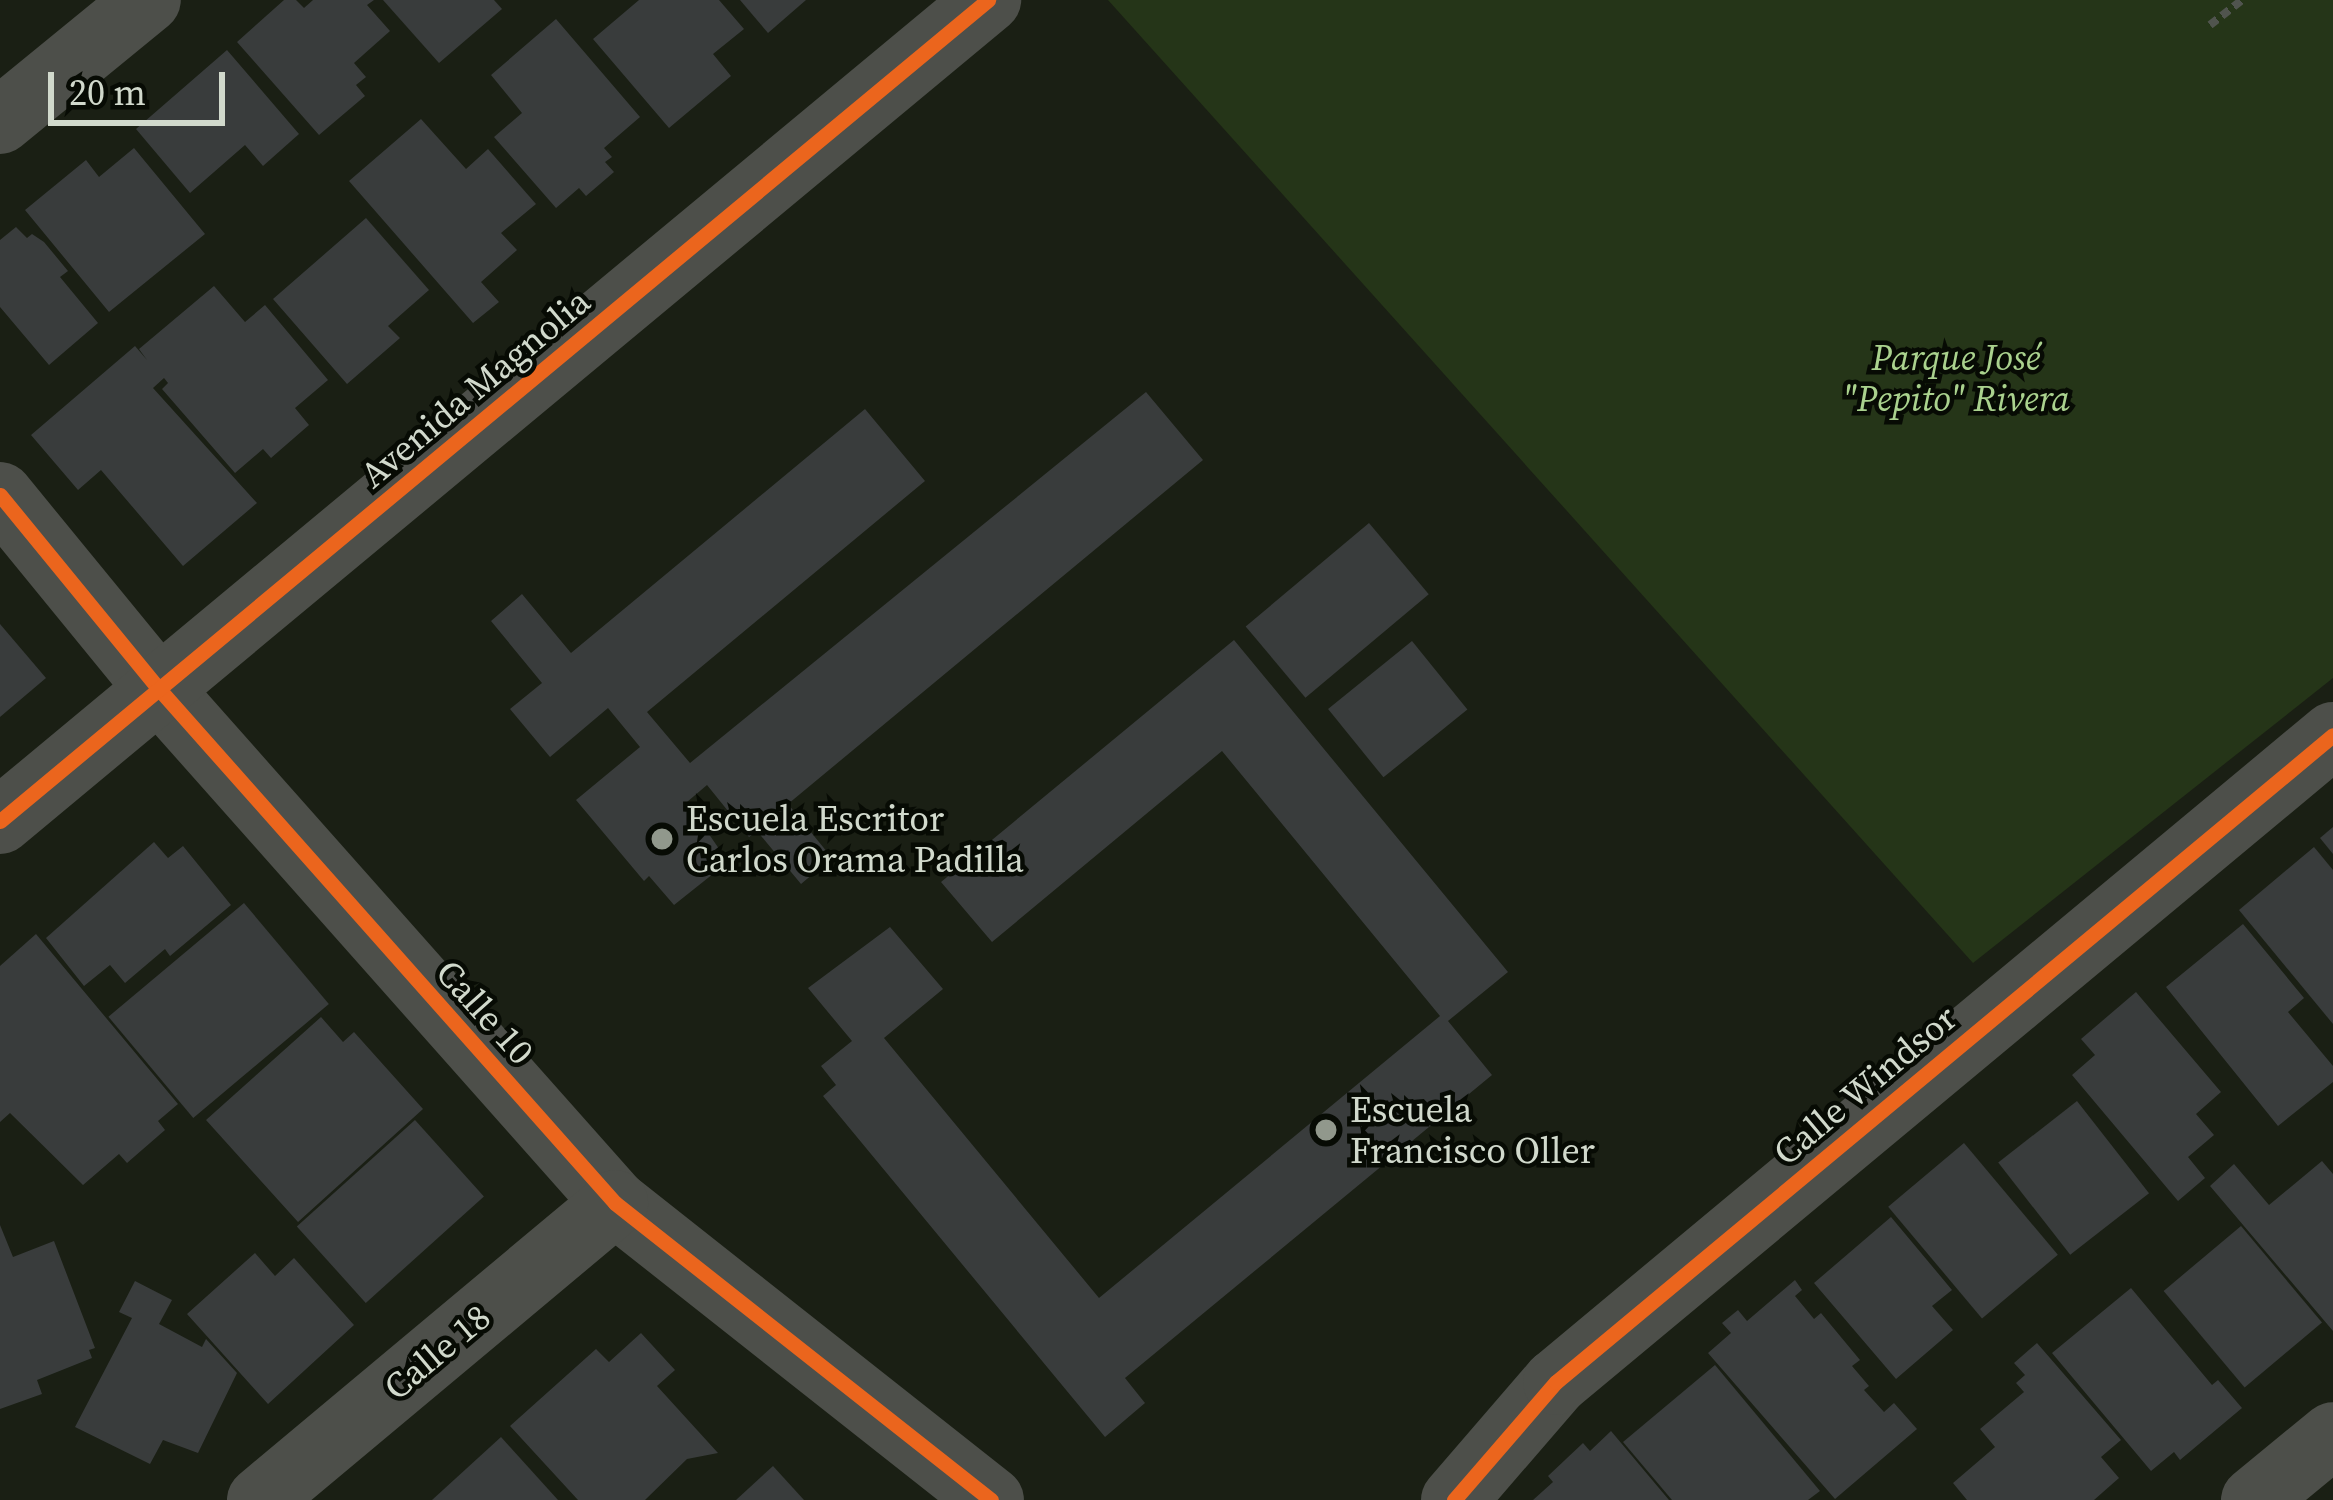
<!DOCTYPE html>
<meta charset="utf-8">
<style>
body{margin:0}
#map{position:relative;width:2333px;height:1500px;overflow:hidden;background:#1a1f14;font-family:"Source Serif 4",serif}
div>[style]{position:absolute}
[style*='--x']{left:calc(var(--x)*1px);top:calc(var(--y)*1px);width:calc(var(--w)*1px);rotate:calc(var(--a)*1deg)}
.green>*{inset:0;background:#253518}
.building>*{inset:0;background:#393c3c;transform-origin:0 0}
.path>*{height:8px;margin-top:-4px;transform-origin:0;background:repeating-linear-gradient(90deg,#50544e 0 9px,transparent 0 15px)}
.minor>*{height:66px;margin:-33px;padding:0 33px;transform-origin:33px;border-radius:33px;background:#4d4f4a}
.tertiary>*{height:66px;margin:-33px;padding:0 33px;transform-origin:33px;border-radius:33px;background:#4d4f4a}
.cycleway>*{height:15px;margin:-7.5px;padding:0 7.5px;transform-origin:7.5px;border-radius:7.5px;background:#eb651d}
.dots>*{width:33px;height:33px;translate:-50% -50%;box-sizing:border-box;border:6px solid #070b04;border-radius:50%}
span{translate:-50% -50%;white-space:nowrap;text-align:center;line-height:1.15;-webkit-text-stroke:9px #070b04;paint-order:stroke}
.park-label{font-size:36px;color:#aad28e;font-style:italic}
.street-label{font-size:36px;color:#d1d9cc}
.poi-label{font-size:36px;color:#d1d9cc}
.left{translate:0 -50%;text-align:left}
.scale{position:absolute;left:48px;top:72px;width:177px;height:54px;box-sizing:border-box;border:6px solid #d1d9cc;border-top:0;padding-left:15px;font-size:36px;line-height:42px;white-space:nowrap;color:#d1d9cc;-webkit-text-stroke:9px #070b04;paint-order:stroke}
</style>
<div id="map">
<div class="green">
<div style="clip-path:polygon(1108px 0,2333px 0,2333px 678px,1973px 963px)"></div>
</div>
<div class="building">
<div style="clip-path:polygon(284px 0,296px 0,304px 8px,313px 0,374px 0,367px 5px,390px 31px,354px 63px,366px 77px,356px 85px,365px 96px,319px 135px,237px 42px)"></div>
<div style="clip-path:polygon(383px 0,494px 0,502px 9px,439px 63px)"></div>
<div style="clip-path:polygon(639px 0,719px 0,744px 29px,713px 54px,731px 76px,669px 128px,593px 39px)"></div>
<div style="clip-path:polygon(740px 0,806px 0,768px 33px)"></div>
<div style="clip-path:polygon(556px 19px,640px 117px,604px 148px,612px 157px,605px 162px,614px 172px,586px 196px,579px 188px,556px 208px,494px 137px,522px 113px,491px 75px)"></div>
<div style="clip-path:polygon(227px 50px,299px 134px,263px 166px,245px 145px,190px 193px,136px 129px)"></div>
<div style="clip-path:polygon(421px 119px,466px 169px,488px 149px,536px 204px,501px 233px,517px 250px,481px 282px,499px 302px,473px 323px,349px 181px)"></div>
<div style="clip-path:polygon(134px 148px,205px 234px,109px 312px,25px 210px,86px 160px,99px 177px)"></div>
<div style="clip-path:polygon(366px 218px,429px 290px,388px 326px,400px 338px,347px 384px,273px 299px)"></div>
<div style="clip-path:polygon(16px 227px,27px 238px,32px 234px,44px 242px,68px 271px,60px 277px,98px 323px,49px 365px,0 307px,0 240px)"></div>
<div style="clip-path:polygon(214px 286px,245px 322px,265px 305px,328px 380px,295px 408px,309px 425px,271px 458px,263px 449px,235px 473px,162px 389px,168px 383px,164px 378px,153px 388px,257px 503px,183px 566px,101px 470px,78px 490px,31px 435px,135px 346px,147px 360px,139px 349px)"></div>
<div style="clip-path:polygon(1146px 392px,1203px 460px,788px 804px,832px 858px,801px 884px,757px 831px,749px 837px,707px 785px,687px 802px,728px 862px,674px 905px,649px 876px,644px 881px,576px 800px,640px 747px,608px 708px,550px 757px,510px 709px,542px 683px,491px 621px,522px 594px,571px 653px,865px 409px,925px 481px,647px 712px,690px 763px)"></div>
<div style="left:1369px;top:523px;width:93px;height:161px;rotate:50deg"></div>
<div style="clip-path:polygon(0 624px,46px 678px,0 717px)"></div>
<div style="clip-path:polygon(1234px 640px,1508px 972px,1448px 1021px,1492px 1075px,1125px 1378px,1145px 1403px,1105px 1437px,823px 1096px,836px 1085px,821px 1066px,852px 1041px,808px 988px,890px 927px,943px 989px,884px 1038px,1099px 1298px,1440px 1016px,1222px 751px,992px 942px,941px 882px)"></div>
<div style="left:1412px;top:641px;width:88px;height:108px;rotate:51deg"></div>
<div style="clip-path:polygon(2333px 827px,2333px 854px,2320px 838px)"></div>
<div style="clip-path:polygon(154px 842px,168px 858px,183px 846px,231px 905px,170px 956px,165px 949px,125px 983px,110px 965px,84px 986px,46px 938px)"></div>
<div style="clip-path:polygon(2314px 847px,2333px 870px,2333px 1024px,2239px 910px)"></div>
<div style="left:244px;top:903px;width:132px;height:177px;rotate:50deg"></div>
<div style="clip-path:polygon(2243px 924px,2304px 998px,2288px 1012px,2333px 1066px,2333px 1082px,2278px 1126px,2166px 987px)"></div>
<div style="clip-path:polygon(36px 934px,178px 1104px,158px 1121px,165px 1130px,127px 1163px,119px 1154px,83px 1185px,10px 1113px,0 1122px,0 966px)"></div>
<div style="clip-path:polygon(2136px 992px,2221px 1092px,2196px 1114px,2214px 1135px,2188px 1157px,2205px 1178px,2178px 1201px,2072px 1075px,2095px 1055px,2081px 1039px)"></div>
<div style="clip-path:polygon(321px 1017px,343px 1042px,354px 1032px,423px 1109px,298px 1222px,206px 1120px)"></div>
<div style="left:2077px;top:1101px;width:117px;height:100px;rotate:52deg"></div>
<div style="left:415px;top:1120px;width:103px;height:159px;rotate:48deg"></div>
<div style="left:1964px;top:1143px;width:146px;height:99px;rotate:50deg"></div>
<div style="clip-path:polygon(2322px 1161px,2333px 1174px,2333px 1331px,2210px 1186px,2234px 1164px,2269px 1205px)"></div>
<div style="clip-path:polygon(1891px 1217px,1952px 1290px,1932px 1306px,1953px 1330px,1896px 1379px,1814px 1283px)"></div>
<div style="clip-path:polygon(0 1225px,13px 1257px,54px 1241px,95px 1348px,89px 1350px,92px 1358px,37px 1380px,42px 1394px,0 1409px)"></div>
<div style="left:2241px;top:1226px;width:126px;height:101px;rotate:50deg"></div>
<div style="clip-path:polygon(255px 1253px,275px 1276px,294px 1258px,354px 1325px,268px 1404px,187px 1314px)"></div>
<div style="clip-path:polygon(1795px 1280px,1802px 1290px,1795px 1296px,1814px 1319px,1821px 1313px,1860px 1360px,1852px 1366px,1869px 1386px,1864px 1390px,1884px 1412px,1894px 1403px,1917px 1429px,1835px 1499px,1708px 1353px,1731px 1333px,1722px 1323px,1738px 1310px,1747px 1321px)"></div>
<div style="clip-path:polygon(135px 1281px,172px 1300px,159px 1324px,202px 1347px,206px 1339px,237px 1373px,198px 1453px,163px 1440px,150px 1464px,75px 1427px,132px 1318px,119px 1312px)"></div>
<div style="clip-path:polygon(2131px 1288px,2212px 1385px,2218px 1380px,2242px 1408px,2180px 1460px,2174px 1452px,2151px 1471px,2052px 1353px)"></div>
<div style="clip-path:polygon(641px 1333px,675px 1370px,657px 1386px,718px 1453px,687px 1459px,645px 1500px,578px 1500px,510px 1426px,596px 1349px,609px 1362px)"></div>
<div style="clip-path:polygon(2037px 1343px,2121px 1440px,2101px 1457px,2119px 1478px,2094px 1500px,1967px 1500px,1953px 1483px,1995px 1447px,1980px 1429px,2024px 1392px,2016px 1383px,2025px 1375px,2014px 1363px)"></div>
<div style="clip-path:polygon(1715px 1365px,1820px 1491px,1808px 1500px,1672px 1500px,1623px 1442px)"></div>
<div style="clip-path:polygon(1611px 1431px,1669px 1500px,1533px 1500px,1553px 1482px,1548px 1476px,1583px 1443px,1590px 1451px)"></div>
<div style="clip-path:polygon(501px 1437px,558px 1500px,432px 1500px)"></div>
<div style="clip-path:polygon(773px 1466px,804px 1500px,736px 1500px)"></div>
</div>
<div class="path">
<div style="--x:2210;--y:25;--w:41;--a:-38"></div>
</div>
<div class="minor">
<div style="--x:0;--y:121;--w:191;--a:-39.3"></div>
<div style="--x:0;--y:495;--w:251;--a:50.7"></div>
<div style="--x:159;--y:689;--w:687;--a:48.42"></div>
<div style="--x:615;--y:1203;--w:479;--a:38.3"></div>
<div style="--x:260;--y:1500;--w:463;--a:-39.9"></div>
<div style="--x:1454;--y:1500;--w:156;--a:-49.2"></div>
<div style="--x:1556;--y:1382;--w:1011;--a:-39.78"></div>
<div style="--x:2254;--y:1500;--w:102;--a:-39.4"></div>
</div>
<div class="tertiary">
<div style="--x:0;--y:821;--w:1285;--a:-39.73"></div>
</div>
<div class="cycleway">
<div style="--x:0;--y:495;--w:251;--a:50.7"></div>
<div style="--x:159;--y:689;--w:687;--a:48.42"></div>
<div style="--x:615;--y:1203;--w:479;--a:38.3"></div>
<div style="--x:0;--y:821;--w:1285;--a:-39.73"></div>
<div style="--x:1454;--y:1500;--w:156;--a:-49.2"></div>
<div style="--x:1556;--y:1382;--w:1011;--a:-39.78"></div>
</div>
<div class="dots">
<div style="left:662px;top:839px;background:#91988c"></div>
<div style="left:1326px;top:1130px;background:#91988c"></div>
</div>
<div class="park-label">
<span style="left:1956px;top:378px">Parque José<br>"Pepito" Rivera</span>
</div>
<div class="street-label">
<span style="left:475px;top:388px;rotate:-40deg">Avenida Magnolia</span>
<span style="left:485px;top:1012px;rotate:48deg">Calle 10</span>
<span style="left:1865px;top:1085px;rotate:-40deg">Calle Windsor</span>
<span style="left:437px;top:1352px;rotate:-40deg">Calle 18</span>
</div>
<div class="poi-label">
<span class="left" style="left:686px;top:839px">Escuela Escritor<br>Carlos Orama Padilla</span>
<span class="left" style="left:1350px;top:1130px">Escuela<br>Francisco Oller</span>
</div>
<div class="scale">20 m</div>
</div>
